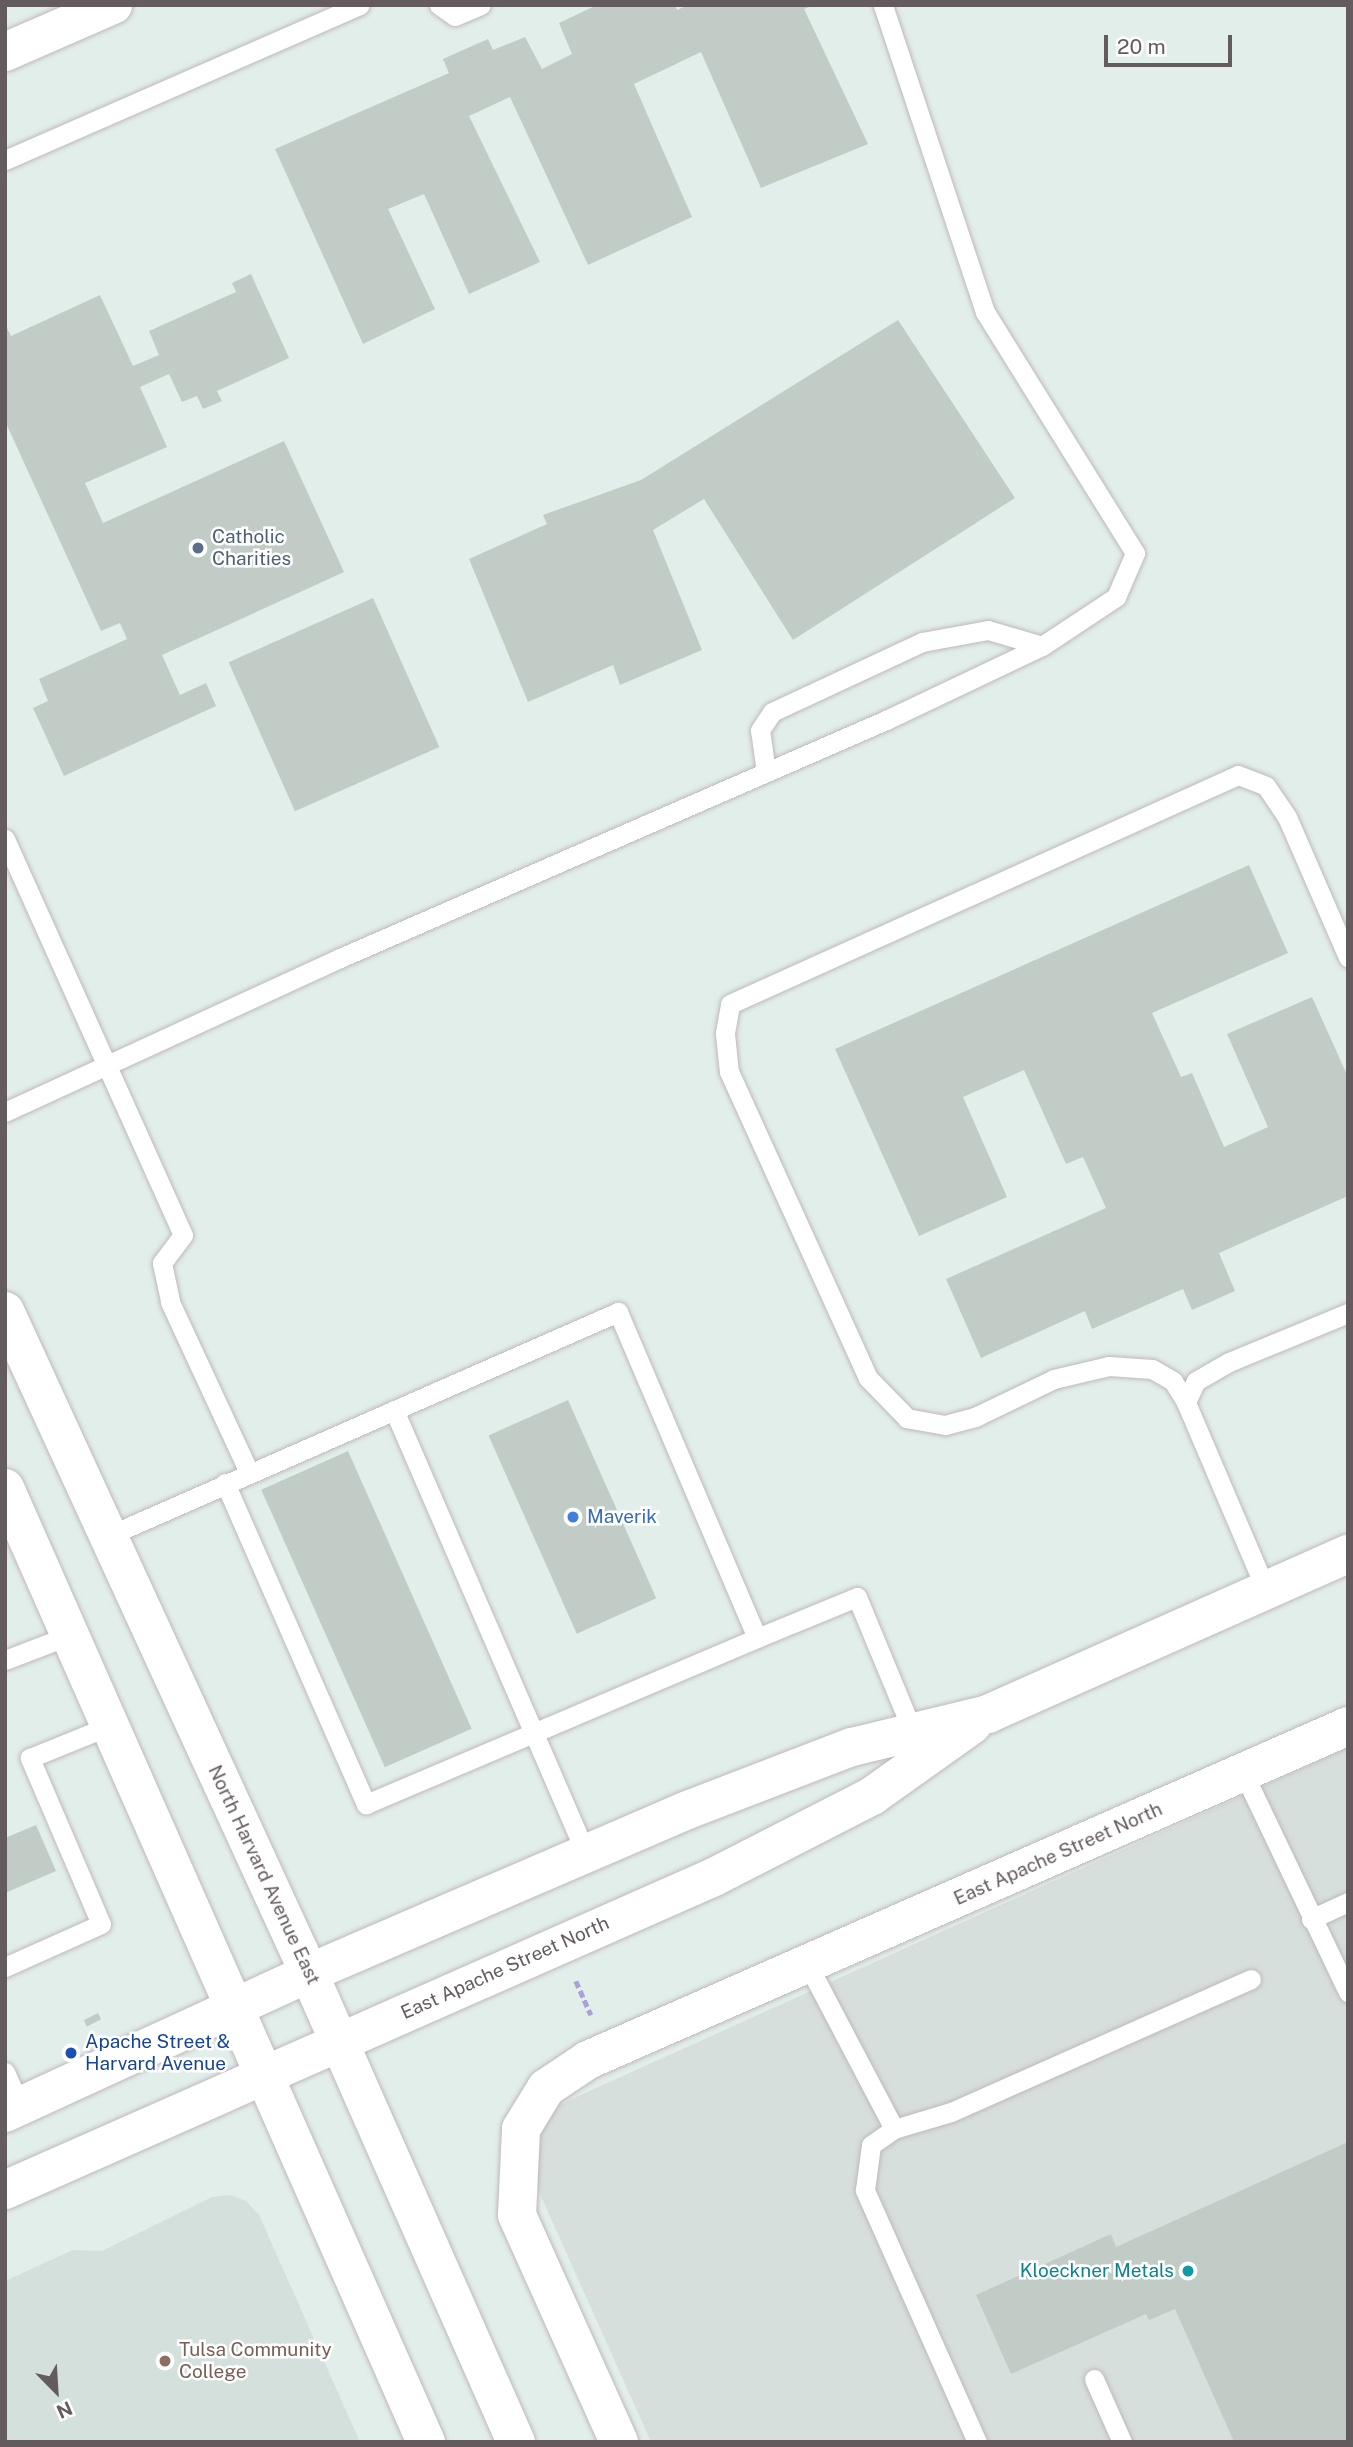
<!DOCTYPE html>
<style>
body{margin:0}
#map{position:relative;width:1353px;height:2447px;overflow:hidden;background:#e2eeea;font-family:"Public Sans",sans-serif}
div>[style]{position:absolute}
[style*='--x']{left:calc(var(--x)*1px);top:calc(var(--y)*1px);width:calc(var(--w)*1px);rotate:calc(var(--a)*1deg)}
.industrial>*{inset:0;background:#d7dfdc}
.education>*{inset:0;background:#d3e0dc}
.building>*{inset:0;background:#c1ccc7;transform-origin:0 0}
.path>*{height:4.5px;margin-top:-2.25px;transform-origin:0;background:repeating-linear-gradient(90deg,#aba1d8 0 7px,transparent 0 10.5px)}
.roads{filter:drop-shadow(0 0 2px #bfb8bb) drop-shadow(0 0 2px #bfb8bb)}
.lane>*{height:19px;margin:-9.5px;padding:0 9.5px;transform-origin:9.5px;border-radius:9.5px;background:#fff}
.street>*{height:38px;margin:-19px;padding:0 19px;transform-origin:19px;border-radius:19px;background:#fff}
.secondary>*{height:38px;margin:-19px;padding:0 19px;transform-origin:19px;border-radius:19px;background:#fff}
.dots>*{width:19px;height:19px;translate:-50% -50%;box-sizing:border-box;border:4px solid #fff;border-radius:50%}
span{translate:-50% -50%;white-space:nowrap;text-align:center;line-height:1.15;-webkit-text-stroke:5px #fff;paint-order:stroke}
.service-label{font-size:19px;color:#4e5e75}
.left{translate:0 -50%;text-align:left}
.shop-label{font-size:19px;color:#366cbe}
.street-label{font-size:19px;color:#645b5f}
.transit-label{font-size:19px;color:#164399}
.culture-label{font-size:19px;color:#0d838f}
.right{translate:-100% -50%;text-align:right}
.education-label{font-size:19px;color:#785e54}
.frame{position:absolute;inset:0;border:7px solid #645b5f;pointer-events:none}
.north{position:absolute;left:21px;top:2356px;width:70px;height:70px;-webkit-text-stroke:5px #fff;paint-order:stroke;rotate:156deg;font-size:19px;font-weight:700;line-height:28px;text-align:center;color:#645b5f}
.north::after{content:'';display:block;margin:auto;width:24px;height:32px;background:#645b5f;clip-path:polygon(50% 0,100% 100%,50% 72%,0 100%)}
.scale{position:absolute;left:1104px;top:35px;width:128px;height:32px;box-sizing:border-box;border:4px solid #645b5f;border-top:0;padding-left:9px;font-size:21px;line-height:24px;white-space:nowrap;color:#645b5f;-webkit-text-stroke:5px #fff;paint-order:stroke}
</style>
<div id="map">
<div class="industrial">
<div style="clip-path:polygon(1348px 1748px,1348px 2442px,651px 2442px,510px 2127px)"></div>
</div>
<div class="education">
<div style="clip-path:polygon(230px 2195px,246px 2201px,259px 2215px,360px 2442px,5px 2442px,5px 2281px,73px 2250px,102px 2251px,212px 2197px)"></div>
</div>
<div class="building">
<div style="clip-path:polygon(597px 5px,675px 5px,677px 10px,688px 5px,813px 5px,804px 9px,868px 144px,761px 188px,701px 52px,634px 84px,692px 217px,588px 265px,510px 97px,469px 116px,540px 262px,469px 294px,424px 194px,388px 209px,435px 309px,363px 344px,275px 149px,449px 73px,443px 59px,488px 39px,493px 50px,525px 37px,542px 69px,572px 54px,559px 23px)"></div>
<div style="clip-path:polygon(251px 274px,289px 358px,217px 391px,222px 401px,203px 409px,197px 396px,182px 402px,169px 374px,140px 387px,167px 447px,85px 483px,103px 523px,284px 441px,344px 572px,162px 655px,180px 695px,206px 683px,216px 706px,64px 776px,33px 708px,48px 701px,39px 679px,127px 639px,120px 623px,101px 631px,5px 421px,5px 324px,11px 336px,100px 295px,133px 366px,159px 355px,149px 331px,236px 292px,232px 283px)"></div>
<div style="clip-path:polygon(898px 320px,1015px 498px,793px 640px,704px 499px,653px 530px,702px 650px,620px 685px,613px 665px,528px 702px,469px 559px,547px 524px,543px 515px,641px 480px)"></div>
<div style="left:373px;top:598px;width:163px;height:158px;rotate:66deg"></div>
<div style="clip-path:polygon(1249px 865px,1288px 953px,1152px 1013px,1181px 1077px,1192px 1073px,1224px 1147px,1268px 1127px,1227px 1034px,1312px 997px,1348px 1077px,1348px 1196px,1219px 1253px,1235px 1291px,1192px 1310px,1183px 1289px,1092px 1329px,1085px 1311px,981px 1358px,946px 1279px,1106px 1208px,1083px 1157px,1066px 1164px,1024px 1070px,963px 1097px,1007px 1197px,919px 1236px,835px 1049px)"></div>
<div style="left:568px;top:1400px;width:217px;height:87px;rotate:66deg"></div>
<div style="left:348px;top:1451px;width:304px;height:95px;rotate:66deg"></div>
<div style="clip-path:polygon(36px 1825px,56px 1871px,5px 1893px,5px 1838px)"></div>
<div style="left:98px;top:2013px;width:7px;height:16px;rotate:63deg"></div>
<div style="clip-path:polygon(1348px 2142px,1348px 2442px,1234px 2442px,1175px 2309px,1149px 2320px,1146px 2314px,1011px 2374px,976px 2295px,1111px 2234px,1116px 2247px)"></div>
</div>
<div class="path">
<div style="--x:576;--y:1981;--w:37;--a:66"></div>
</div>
<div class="roads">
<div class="lane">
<div style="--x:439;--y:5;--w:19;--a:35"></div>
<div style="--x:455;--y:16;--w:28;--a:-23"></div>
<div style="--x:5;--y:160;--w:387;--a:-23.6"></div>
<div style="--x:766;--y:772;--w:42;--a:-98.1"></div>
<div style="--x:760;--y:730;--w:22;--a:-56"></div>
<div style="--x:772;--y:712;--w:166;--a:-25"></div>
<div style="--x:922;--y:642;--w:67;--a:-10.3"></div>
<div style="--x:988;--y:630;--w:56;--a:16.5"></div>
<div style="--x:5;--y:839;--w:434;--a:65.8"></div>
<div style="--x:183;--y:1235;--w:35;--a:127"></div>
<div style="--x:162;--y:1263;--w:40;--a:78"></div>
<div style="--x:170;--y:1302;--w:187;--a:65.1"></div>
<div style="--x:5;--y:1112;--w:369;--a:-24.7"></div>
<div style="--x:340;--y:958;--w:596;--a:-23.55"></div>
<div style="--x:886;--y:720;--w:173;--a:-25.4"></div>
<div style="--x:1042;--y:646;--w:89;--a:-33.5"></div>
<div style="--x:1116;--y:597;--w:48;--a:-66.6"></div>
<div style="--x:1135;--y:553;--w:284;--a:-121.9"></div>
<div style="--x:985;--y:312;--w:324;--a:-108.4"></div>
<div style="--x:1186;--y:1402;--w:23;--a:-65"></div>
<div style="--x:1196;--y:1381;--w:38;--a:-30"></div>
<div style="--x:1229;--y:1362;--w:129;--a:-22.4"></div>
<div style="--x:394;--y:1410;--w:484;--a:66.6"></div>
<div style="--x:225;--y:1483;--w:351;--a:66.3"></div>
<div style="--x:366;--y:1804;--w:425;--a:-23"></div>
<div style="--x:108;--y:1536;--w:557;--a:-23.71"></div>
<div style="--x:618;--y:1312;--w:354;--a:66.9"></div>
<div style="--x:757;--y:1638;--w:108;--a:-22.3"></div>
<div style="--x:857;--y:1597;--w:146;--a:67.5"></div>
<div style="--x:1266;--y:1590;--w:204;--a:-113.1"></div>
<div style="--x:1186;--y:1402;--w:25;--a:-122"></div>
<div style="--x:1173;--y:1381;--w:24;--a:-150"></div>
<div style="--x:1152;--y:1369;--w:43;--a:-176"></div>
<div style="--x:1109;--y:1366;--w:57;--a:166.7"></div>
<div style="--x:1054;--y:1379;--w:88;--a:154.3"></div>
<div style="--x:975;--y:1417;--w:31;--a:165"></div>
<div style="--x:945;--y:1425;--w:39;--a:-170"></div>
<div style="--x:907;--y:1418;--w:56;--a:-134.3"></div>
<div style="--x:868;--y:1378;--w:336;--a:-114.4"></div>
<div style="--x:729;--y:1072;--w:39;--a:-96"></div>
<div style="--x:725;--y:1033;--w:29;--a:-80"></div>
<div style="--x:730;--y:1004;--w:557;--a:-24.27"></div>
<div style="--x:1238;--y:775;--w:30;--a:21"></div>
<div style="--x:1266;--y:786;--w:37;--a:56"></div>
<div style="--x:1287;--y:817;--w:153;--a:66.5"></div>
<div style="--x:5;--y:1660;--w:70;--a:-21"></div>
<div style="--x:1243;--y:1772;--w:244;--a:64.5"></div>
<div style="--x:1311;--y:1919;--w:41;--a:-24.7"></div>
<div style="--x:808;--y:1965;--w:185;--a:62.3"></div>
<div style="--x:5;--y:1967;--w:105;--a:-24.1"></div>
<div style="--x:101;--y:1924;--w:181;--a:-113.2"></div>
<div style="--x:30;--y:1758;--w:85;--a:-22.1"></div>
<div style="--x:5;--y:2072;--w:37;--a:66"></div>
<div style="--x:1094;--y:2379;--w:69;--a:66"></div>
<div style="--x:977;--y:2442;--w:276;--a:-114"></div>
<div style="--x:865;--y:2190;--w:45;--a:-82.4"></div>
<div style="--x:871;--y:2145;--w:28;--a:-35"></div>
<div style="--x:894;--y:2129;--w:59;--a:-16.6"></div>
<div style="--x:951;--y:2112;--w:328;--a:-23.9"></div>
</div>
<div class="street">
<div style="--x:5;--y:52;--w:118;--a:-23.5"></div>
<div style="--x:619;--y:2442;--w:249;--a:-114.2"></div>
<div style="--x:517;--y:2215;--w:86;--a:-87.3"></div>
<div style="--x:521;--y:2129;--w:48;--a:-58.6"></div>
<div style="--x:546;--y:2088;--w:50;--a:-33.7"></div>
<div style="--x:588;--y:2060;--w:830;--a:-23.72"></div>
</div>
<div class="secondary">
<div style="--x:5;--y:1311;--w:704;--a:65.33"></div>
<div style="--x:299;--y:1951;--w:537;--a:66.16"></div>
<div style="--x:5;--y:1488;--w:1043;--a:66.19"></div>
<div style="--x:5;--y:2113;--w:335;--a:-24.7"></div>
<div style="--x:309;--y:1973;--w:409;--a:-23.3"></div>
<div style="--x:685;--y:1811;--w:179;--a:-21"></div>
<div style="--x:852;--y:1747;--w:140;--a:-13.6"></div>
<div style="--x:988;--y:1714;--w:394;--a:-24"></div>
<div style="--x:5;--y:2190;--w:775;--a:-23.82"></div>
<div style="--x:714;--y:1877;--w:178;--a:-27.1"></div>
<div style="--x:872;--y:1796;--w:123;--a:-35.4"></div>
</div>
</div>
<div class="dots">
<div style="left:198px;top:548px;background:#5c6f8a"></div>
<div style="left:573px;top:1517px;background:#3f7fe0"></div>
<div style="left:71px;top:2053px;background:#1a4fb4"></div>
<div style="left:1188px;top:2271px;background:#0f9aa8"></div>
<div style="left:165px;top:2361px;background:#8d6e63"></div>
</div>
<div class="service-label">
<span class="left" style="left:212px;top:548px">Catholic<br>Charities</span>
</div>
<div class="shop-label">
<span class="left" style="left:587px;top:1517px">Maverik</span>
</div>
<div class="street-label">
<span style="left:1058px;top:1854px;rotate:-24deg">East Apache Street North</span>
<span style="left:264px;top:1875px;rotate:65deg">North Harvard Avenue East</span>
<span style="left:505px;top:1968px;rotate:-24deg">East Apache Street North</span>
</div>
<div class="transit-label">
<span class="left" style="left:85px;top:2053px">Apache Street &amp;<br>Harvard Avenue</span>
</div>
<div class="culture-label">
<span class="right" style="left:1174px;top:2271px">Kloeckner Metals</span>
</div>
<div class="education-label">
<span class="left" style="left:179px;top:2361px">Tulsa Community<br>College</span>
</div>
<div class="frame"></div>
<div class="north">N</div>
<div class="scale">20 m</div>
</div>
